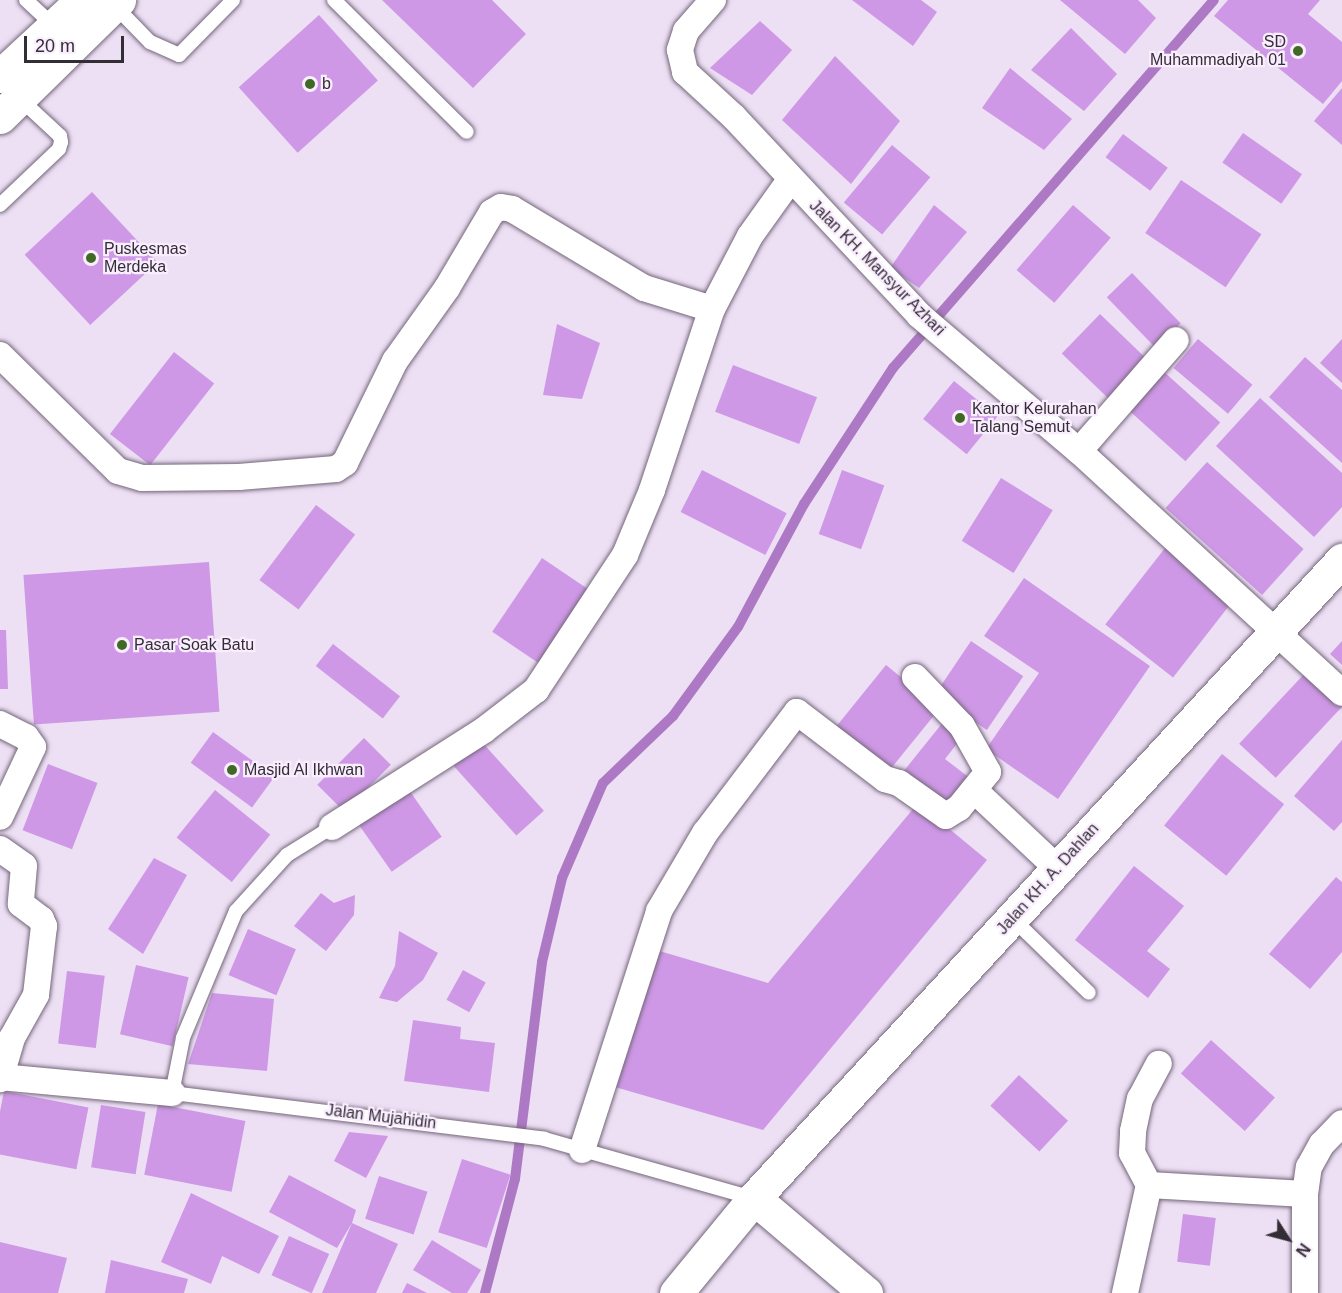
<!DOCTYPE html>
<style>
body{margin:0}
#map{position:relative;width:1342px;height:1293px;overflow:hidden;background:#eddff4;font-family:Helvetica,sans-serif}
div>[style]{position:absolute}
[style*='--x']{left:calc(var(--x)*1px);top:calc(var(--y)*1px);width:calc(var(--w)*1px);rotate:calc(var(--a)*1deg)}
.stream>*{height:10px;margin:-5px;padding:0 5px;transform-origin:5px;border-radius:5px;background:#ad79c5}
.building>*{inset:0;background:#ce98e6;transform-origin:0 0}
.roads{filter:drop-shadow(0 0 2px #74677a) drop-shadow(0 0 2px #74677a)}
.lane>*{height:14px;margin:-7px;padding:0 7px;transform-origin:7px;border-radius:7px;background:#fff}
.street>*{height:26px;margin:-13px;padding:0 13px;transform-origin:13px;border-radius:13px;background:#fff}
.secondary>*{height:33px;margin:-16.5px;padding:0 16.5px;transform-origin:16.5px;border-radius:16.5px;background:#fff}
.primary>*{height:33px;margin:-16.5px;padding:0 16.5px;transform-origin:16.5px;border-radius:16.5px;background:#fff}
.dots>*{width:16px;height:16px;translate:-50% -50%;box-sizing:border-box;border:3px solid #f9edfe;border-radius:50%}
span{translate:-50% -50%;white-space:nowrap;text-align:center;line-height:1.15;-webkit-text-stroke:4.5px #f9edfe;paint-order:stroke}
.poi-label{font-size:16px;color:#332e36}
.right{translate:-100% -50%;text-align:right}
.left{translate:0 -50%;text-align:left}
.street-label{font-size:16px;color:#332e36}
.north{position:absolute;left:1258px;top:1209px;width:60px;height:60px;-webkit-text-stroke:4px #f9edfe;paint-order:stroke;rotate:126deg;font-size:16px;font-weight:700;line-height:24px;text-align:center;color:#332e36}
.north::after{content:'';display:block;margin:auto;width:21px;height:27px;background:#332e36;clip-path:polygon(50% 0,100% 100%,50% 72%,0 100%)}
.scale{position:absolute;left:24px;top:36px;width:100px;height:27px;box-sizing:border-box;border:3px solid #332e36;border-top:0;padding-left:8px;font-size:18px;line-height:21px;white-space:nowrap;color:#332e36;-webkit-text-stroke:4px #f9edfe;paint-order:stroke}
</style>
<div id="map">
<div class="stream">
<div style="--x:485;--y:1293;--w:118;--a:-75.3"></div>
<div style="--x:515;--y:1179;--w:219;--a:-82.9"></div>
<div style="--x:542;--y:962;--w:86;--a:-76.6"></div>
<div style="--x:562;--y:878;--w:103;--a:-66.7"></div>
<div style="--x:603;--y:783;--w:97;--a:-43.7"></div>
<div style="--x:673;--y:716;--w:110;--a:-53.9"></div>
<div style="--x:738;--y:627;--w:140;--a:-61.8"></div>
<div style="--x:804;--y:504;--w:163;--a:-56.8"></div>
<div style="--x:893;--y:368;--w:488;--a:-48.9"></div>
</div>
<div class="building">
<div style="clip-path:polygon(382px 0,492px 0,526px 34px,473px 88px)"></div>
<div style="clip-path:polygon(852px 0,921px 0,937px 12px,913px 46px)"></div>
<div style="clip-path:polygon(1060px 0,1138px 0,1156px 18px,1125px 54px)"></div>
<div style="clip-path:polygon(1228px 0,1320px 0,1308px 14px,1342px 42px,1342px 81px,1323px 104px,1214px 16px)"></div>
<div style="left:319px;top:15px;width:88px;height:108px;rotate:48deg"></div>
<div style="clip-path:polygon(760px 21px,792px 50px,752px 95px,710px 68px)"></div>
<div style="clip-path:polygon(1071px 28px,1117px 74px,1084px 111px,1031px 70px)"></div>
<div style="clip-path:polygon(835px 56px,900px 121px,851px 184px,782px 120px)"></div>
<div style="clip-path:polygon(1010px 68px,1072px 119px,1044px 150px,982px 108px)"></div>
<div style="clip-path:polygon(1342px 88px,1342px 145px,1314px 121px)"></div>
<div style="left:1243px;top:133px;width:72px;height:36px;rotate:35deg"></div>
<div style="left:1123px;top:134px;width:56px;height:29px;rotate:37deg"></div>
<div style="left:892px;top:145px;width:50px;height:75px;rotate:40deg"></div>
<div style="left:1181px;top:180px;width:97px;height:64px;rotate:34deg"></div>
<div style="left:92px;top:192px;width:96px;height:92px;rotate:47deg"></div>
<div style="clip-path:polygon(934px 205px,967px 232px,919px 288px,890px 268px)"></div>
<div style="left:1073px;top:205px;width:50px;height:86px;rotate:41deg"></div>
<div style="left:1132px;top:273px;width:70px;height:35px;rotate:46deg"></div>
<div style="left:1100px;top:314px;width:67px;height:55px;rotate:44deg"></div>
<div style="clip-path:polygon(557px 324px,600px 343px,582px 399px,543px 395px)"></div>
<div style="left:1198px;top:339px;width:71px;height:38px;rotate:40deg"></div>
<div style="clip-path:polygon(1342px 339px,1342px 383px,1320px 363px)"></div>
<div style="left:174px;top:352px;width:51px;height:104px;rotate:38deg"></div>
<div style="clip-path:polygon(1305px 357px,1342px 390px,1342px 463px,1269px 397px)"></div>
<div style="left:733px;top:365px;width:90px;height:50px;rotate:21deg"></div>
<div style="left:1163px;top:371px;width:77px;height:52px;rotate:42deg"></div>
<div style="left:954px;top:381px;width:56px;height:49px;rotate:39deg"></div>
<div style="clip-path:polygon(1260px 398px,1342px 473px,1342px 507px,1314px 537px,1216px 446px)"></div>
<div style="left:1207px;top:462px;width:130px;height:62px;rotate:42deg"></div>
<div style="left:702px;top:470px;width:95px;height:47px;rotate:27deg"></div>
<div style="left:842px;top:470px;width:45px;height:68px;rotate:20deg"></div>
<div style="left:1001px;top:478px;width:61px;height:74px;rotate:32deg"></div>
<div style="left:316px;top:505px;width:49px;height:94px;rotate:37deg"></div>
<div style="left:1165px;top:548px;width:86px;height:97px;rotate:38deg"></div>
<div style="left:542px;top:558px;width:62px;height:89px;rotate:34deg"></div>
<div style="left:209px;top:562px;width:150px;height:186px;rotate:86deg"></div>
<div style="clip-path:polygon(1024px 578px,1150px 666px,1058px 799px,986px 749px,1039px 673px,984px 636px)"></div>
<div style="clip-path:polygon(0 630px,6px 630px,8px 689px,0 689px)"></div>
<div style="left:971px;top:641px;width:63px;height:65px;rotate:34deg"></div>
<div style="clip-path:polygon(1342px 641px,1342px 665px,1330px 654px)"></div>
<div style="left:333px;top:644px;width:85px;height:28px;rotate:38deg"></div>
<div style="left:886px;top:665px;width:69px;height:80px;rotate:39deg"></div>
<div style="left:1306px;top:672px;width:50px;height:98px;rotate:43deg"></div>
<div style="clip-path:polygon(944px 721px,963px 736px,945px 759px,971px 779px,948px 808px,903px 772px)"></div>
<div style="left:213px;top:732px;width:76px;height:38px;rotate:36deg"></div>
<div style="left:364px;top:738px;width:38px;height:66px;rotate:45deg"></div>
<div style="clip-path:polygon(1342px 740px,1342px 822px,1334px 831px,1294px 796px)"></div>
<div style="left:481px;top:741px;width:94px;height:37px;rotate:48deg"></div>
<div style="left:1222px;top:754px;width:80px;height:92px;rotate:39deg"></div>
<div style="left:48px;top:764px;width:53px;height:71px;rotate:21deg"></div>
<div style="left:215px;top:790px;width:71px;height:61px;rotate:39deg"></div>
<div style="left:409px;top:790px;width:57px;height:61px;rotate:55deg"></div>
<div style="clip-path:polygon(918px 803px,987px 860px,763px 1130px,615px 1087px,656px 950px,768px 983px)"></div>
<div style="clip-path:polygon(154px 858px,187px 875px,143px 954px,108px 929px)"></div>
<div style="clip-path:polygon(1134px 866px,1184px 906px,1147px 951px,1170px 969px,1148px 998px,1075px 940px)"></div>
<div style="clip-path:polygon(1336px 877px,1342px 882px,1342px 952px,1310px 989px,1269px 954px)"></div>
<div style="clip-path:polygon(321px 893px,334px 903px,355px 895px,354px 915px,326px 951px,294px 926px)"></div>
<div style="left:248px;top:929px;width:52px;height:50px;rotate:23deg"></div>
<div style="clip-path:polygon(399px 931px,438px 953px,423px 980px,397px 1002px,379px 998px,395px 966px)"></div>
<div style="left:136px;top:965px;width:54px;height:71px;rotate:13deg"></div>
<div style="left:463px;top:970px;width:26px;height:34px;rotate:29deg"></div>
<div style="left:67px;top:971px;width:38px;height:73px;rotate:7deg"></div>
<div style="clip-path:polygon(212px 993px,274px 999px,267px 1071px,188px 1064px)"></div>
<div style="clip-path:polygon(413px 1020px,461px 1027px,460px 1039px,495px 1043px,489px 1092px,404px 1081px)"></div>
<div style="left:1211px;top:1040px;width:86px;height:45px;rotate:42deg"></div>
<div style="left:1019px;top:1075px;width:67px;height:42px;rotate:43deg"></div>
<div style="left:4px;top:1091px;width:86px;height:63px;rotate:11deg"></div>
<div style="left:158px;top:1104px;width:89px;height:72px;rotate:11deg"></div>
<div style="left:101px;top:1105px;width:45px;height:63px;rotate:9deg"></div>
<div style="clip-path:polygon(349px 1132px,388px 1136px,366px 1178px,334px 1161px)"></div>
<div style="left:462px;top:1159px;width:51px;height:77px;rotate:18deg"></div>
<div style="clip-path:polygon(289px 1175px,356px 1210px,352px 1223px,398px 1244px,376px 1293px,322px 1293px,352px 1223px,337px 1248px,269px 1212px)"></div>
<div style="left:379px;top:1176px;width:51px;height:45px;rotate:18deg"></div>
<div style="clip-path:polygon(191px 1193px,279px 1236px,259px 1274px,222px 1256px,211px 1284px,161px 1262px)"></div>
<div style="left:1183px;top:1214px;width:33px;height:48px;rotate:7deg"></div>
<div style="left:289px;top:1236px;width:44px;height:43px;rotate:24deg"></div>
<div style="clip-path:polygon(432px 1240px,481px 1270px,467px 1293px,452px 1293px,413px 1270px)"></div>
<div style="clip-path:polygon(0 1242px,67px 1258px,58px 1293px,0 1293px)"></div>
<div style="clip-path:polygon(111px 1260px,188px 1279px,184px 1293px,105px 1293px)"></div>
<div style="clip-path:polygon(407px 1283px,427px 1293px,402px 1293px)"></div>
</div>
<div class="roads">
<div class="lane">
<div style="--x:26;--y:0;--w:38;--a:43"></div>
<div style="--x:334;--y:0;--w:187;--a:44.8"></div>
<div style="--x:114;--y:5;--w:52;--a:45.8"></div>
<div style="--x:150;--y:42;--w:32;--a:24"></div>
<div style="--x:179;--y:55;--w:77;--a:-45.5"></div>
<div style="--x:0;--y:205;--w:81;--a:-43.5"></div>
<div style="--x:59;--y:149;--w:7;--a:-74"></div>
<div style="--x:61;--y:142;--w:6;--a:-99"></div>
<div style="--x:60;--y:136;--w:56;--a:-137.2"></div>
<div style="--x:332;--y:827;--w:53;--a:148.1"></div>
<div style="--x:287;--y:855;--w:76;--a:132.3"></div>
<div style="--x:236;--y:911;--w:138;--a:112.7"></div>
<div style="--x:183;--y:1038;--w:56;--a:101.3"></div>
<div style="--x:172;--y:1093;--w:375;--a:7"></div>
<div style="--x:544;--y:1139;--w:216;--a:15.8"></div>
<div style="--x:1012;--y:918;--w:107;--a:44.2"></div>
</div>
<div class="street">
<div style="--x:713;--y:0;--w:41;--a:131.1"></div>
<div style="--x:686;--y:31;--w:20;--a:108"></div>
<div style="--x:680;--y:50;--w:23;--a:77"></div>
<div style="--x:685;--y:72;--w:67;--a:42.6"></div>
<div style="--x:734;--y:117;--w:271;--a:46.9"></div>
<div style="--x:919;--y:315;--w:210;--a:40.4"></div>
<div style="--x:1079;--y:451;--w:357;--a:42.6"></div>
<div style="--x:0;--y:355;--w:165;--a:44.5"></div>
<div style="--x:118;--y:471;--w:25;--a:16"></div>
<div style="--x:142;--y:478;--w:97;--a:-0.6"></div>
<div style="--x:239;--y:477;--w:97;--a:-4.7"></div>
<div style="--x:336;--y:469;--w:11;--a:-34"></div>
<div style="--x:345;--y:463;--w:114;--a:-63.9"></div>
<div style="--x:395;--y:361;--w:90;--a:-54.5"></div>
<div style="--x:447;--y:288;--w:88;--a:-59.4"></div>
<div style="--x:492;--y:212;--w:10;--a:-29"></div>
<div style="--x:501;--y:207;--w:11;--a:10"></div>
<div style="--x:512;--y:209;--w:154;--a:30.9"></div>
<div style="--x:644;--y:288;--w:71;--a:17.2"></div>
<div style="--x:1079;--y:451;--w:147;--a:-48.9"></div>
<div style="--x:0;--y:724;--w:29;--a:27"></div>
<div style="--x:26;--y:737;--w:12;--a:55"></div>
<div style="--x:33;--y:747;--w:77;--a:115.2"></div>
<div style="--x:974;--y:790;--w:114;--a:43.2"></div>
<div style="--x:332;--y:827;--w:180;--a:-32.5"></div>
<div style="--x:484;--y:730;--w:66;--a:-37.6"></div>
<div style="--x:536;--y:690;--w:162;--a:-56.6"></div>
<div style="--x:625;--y:555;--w:70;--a:-67.4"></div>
<div style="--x:652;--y:490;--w:191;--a:-71.7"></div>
<div style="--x:712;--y:309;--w:82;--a:-62.5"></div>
<div style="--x:750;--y:236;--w:69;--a:-54.5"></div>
<div style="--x:0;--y:849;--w:29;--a:35"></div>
<div style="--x:24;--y:866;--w:38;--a:95"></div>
<div style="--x:21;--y:904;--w:25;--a:37"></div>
<div style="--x:41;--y:919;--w:8;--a:67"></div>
<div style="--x:44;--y:926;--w:69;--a:96.6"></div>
<div style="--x:36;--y:995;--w:49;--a:119.2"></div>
<div style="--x:12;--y:1038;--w:43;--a:106.3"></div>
<div style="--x:0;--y:1077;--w:173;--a:5.3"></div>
<div style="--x:582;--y:1150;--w:251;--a:-72.1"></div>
<div style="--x:659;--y:911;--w:91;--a:-59.5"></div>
<div style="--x:705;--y:833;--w:152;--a:-52.8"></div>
<div style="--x:797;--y:712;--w:111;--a:37.3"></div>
<div style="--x:885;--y:779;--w:15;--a:16"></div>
<div style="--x:899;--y:783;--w:57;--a:35.1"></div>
<div style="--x:946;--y:816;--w:15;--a:-32"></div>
<div style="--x:959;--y:808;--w:46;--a:-51.1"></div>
<div style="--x:988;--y:772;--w:53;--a:-119.5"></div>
<div style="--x:962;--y:726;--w:68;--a:-133.8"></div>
<div style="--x:1149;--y:1185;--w:156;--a:3.3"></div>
<div style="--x:1305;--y:1194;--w:99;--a:90"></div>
<div style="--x:1305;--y:1194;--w:27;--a:-82"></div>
<div style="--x:1309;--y:1167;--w:26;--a:-61"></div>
<div style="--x:1322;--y:1144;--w:29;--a:-46"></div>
<div style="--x:1125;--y:1293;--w:111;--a:-77.5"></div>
<div style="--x:1149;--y:1185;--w:36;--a:-118"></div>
<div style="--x:1132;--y:1153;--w:22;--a:-87"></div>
<div style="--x:1133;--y:1131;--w:33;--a:-78"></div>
<div style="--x:1140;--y:1099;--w:40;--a:-62"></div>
</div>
<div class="secondary">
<div style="--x:754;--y:1198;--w:147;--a:40.3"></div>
<div style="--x:676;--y:1293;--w:123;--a:-50.6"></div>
<div style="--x:754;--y:1198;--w:868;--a:-47.34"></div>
</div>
<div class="primary">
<div style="--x:0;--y:76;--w:112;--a:-42.8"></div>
<div style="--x:0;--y:117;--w:167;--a:-44.5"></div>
</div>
</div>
<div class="dots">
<div style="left:1298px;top:51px;background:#406925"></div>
<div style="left:310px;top:84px;background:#406925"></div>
<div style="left:91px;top:258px;background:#406925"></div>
<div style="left:960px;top:418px;background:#406925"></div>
<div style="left:122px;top:645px;background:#406925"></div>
<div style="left:232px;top:770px;background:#406925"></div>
</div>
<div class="poi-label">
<span class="right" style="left:1286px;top:51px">SD<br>Muhammadiyah 01</span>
<span class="left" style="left:322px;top:84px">b</span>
<span class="left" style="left:104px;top:258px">Puskesmas<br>Merdeka</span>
<span class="left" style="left:972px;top:418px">Kantor Kelurahan<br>Talang Semut</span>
<span class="left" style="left:134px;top:645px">Pasar Soak Batu</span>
<span class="left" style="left:244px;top:770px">Masjid Al Ikhwan</span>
</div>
<div class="street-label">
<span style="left:877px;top:268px;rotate:45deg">Jalan KH. Mansyur Azhari</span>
<span style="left:1048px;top:879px;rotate:-48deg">Jalan KH. A. Dahlan</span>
<span style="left:381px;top:1117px;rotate:7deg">Jalan Mujahidin</span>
</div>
<div class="north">N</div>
<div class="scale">20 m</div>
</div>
